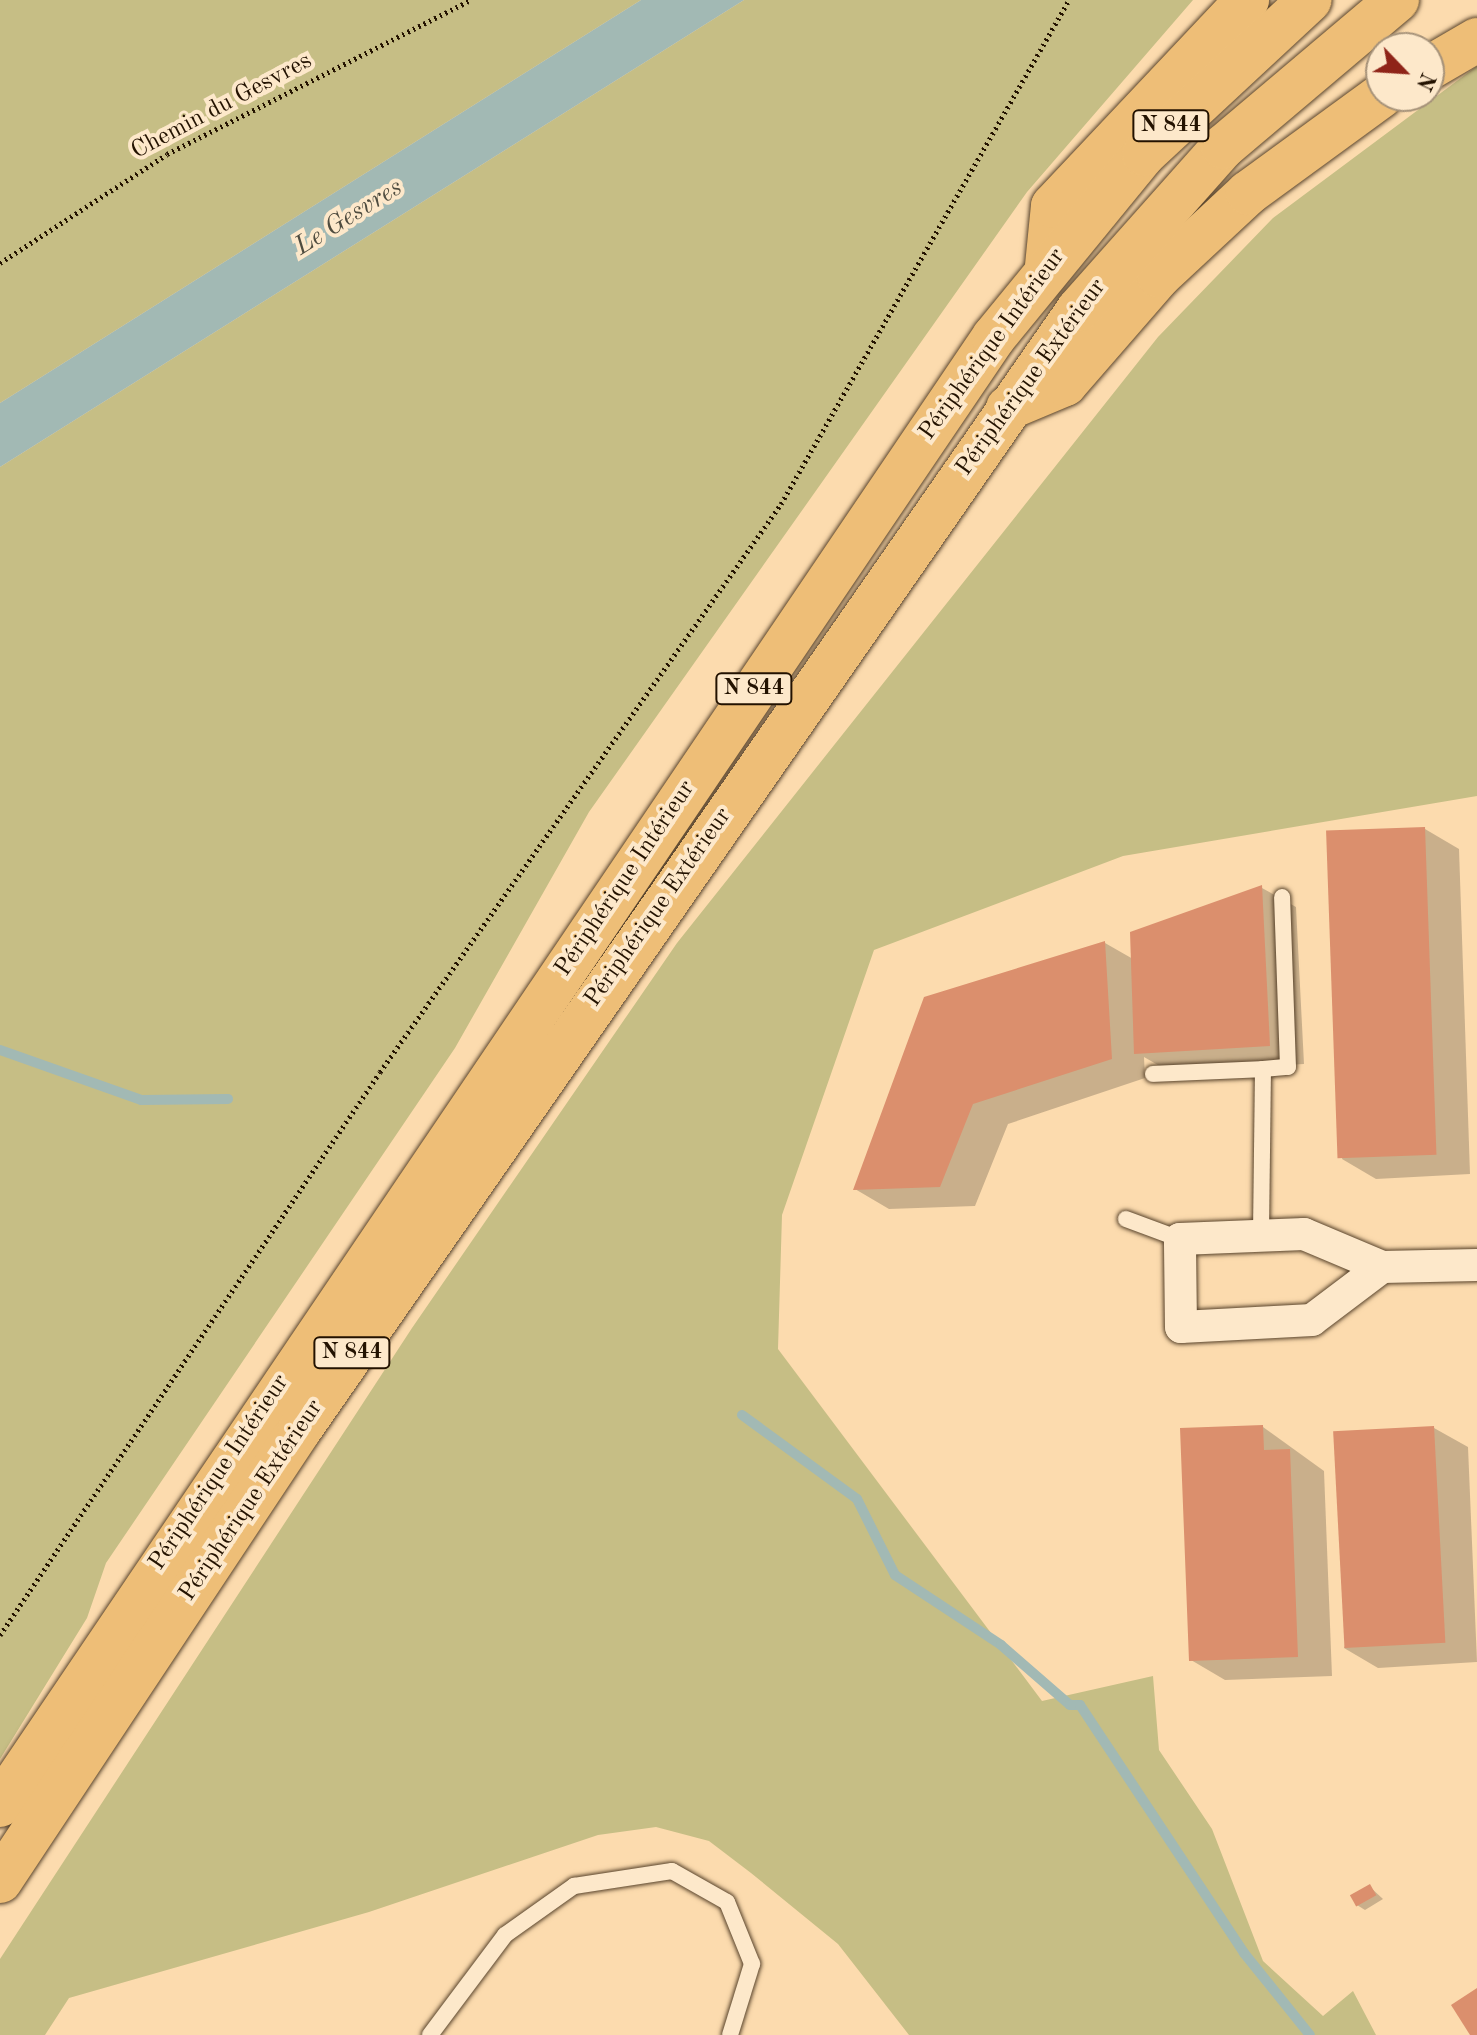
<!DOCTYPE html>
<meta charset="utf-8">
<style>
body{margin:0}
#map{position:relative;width:1477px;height:2035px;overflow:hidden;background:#fcdbae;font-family:"Old Standard TT",serif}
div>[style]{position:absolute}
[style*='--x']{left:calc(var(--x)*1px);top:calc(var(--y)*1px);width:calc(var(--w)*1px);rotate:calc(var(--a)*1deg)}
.green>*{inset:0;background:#c6be85}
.water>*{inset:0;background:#a2b9b4}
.shadow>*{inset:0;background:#0003}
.stream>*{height:10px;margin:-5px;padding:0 5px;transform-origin:5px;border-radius:5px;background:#a2b9b4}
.building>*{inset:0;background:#db8f6d;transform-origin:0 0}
.path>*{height:5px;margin-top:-2.5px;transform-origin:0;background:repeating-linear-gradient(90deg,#231200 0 2px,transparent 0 6px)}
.roads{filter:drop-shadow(0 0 2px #59442c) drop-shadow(0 0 2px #59442c)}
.service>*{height:16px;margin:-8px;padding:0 8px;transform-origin:8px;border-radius:8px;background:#fde8ca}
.minor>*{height:32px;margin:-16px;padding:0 16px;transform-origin:16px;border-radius:16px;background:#fde8ca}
.trunk>*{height:44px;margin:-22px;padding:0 22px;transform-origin:22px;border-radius:22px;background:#eebe77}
span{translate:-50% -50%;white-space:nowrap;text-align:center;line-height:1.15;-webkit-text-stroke:8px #fde8ca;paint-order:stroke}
.shield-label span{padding:2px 6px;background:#fde8ca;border:2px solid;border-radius:6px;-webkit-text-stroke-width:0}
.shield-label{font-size:22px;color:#231200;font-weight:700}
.street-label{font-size:24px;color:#231200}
.water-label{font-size:26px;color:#4f4c3f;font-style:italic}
.north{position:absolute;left:1365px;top:32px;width:80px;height:80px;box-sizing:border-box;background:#fde8ca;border:2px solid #a69279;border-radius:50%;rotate:115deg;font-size:22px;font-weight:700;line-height:32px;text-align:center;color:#231200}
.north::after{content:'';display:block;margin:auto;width:28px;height:36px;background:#8f2418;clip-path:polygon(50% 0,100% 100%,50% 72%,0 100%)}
</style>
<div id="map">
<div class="green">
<div style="clip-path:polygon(0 0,641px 0,0 403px)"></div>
<div style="clip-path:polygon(744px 0,1193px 0,1027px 192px,589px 812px,455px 1048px,106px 1563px,87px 1618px,0 1759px,0 467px)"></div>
<div style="clip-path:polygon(1477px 66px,1477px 796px,1123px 856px,874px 950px,782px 1215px,778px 1349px,1042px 1701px,1153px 1676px,1159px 1750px,1212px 1829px,1263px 1961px,1323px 2016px,1353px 1991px,1376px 2035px,909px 2035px,838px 1944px,751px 1873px,709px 1841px,656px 1827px,598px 1835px,369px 1912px,69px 1998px,45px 2035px,0 2035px,0 1959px,412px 1328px,677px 943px,1158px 337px,1273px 218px)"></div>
</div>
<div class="water">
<div style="clip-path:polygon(641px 0,744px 0,0 467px,0 403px)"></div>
</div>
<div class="shadow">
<div style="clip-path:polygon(1425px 829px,1459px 849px,1470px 1174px,1376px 1179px,1342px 1159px)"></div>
<div style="clip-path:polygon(1262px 888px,1296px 907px,1304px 1064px,1170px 1072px,1144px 1057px,1145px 1078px,1008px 1124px,975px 1206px,889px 1209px,855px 1189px,926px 998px,1105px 943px,1133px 959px,1132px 934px)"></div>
<div style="clip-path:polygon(1263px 1427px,1324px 1471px,1332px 1676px,1225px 1680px,1191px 1660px)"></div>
<div style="clip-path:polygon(1434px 1428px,1468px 1447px,1477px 1662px,1378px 1668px,1344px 1648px)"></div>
<div style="clip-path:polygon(1370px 1887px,1383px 1899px,1365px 1910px,1357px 1905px)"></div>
</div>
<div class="stream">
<div style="--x:0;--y:1050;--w:150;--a:19.5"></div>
<div style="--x:141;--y:1100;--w:87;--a:-0.7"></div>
<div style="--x:742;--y:1415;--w:142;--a:36.1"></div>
<div style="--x:857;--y:1499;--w:85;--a:63.4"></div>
<div style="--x:895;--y:1575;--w:127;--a:33.4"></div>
<div style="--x:1001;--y:1645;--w:91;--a:41"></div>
<div style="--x:1070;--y:1705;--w:10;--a:0"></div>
<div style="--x:1080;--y:1705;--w:297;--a:56.5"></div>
<div style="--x:1244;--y:1953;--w:105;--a:51.2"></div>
</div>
<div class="building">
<div style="left:1425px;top:827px;width:328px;height:99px;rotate:88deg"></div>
<div style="clip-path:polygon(1262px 885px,1270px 1046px,1134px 1054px,1130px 932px)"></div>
<div style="clip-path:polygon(1105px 941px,1112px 1059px,973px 1104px,940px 1187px,853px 1190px,924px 997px)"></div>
<div style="clip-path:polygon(1263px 1425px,1264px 1450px,1290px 1449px,1298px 1657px,1189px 1661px,1180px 1428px)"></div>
<div style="left:1434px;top:1426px;width:217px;height:101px;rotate:87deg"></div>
<div style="left:1370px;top:1884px;width:13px;height:23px;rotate:61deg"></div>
<div style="clip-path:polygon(1477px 1988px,1477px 2035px,1470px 2035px,1451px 2005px)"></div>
</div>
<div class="path">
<div style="--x:0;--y:263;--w:199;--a:-33.1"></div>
<div style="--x:167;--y:154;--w:340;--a:-26.9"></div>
<div style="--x:0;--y:1635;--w:679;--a:-55.98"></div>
<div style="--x:380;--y:1072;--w:695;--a:-54.78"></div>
<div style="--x:781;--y:504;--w:580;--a:-60.26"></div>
</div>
<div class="roads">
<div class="service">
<div style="--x:1263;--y:1069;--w:25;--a:-5"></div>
<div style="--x:1288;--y:1067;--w:170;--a:-92"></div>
<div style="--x:1153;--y:1074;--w:110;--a:-2.6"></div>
<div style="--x:1263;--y:1069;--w:167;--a:90.7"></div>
<div style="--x:1126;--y:1219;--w:58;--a:20.3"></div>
<div style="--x:430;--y:2035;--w:125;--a:-53.1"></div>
<div style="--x:505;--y:1935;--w:85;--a:-35.4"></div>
<div style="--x:574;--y:1886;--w:99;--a:-8.7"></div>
<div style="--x:672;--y:1871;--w:63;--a:29.4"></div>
<div style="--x:727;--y:1902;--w:67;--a:68"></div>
<div style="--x:752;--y:1964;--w:74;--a:107.2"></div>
</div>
<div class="minor">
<div style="--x:1382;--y:1267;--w:88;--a:142.9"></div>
<div style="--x:1312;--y:1320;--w:131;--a:176.9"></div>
<div style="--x:1181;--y:1327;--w:88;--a:-90.7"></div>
<div style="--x:1180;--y:1239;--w:124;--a:-2.3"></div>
<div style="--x:1304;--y:1234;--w:85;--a:22.9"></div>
<div style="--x:1382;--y:1267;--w:95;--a:-1.2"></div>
</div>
<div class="trunk">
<div style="--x:1429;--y:68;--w:56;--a:-30.3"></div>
<div style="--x:1047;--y:266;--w:60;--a:-84.3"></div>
<div style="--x:1053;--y:206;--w:283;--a:-46.7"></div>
<div style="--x:1008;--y:408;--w:62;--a:-22.8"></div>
<div style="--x:1065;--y:384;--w:143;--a:-49"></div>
<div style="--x:1159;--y:276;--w:122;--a:-43"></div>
<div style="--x:1248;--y:193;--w:165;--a:-36.1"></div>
<div style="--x:0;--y:1805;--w:1773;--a:-55.9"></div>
<div style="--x:994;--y:337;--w:237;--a:-50.7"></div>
<div style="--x:1144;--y:154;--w:226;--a:-42.9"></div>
<div style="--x:0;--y:1881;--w:542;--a:-56.43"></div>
<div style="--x:300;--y:1429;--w:1364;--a:-55.18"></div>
<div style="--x:1079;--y:309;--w:217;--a:-48.4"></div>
<div style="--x:1223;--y:147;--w:228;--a:-40.2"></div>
</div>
</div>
<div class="shield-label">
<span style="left:1171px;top:126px">N 844</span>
<span style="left:754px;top:689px">N 844</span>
<span style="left:352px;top:1353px">N 844</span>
</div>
<div class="street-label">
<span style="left:222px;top:107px;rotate:-28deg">Chemin du Gesvres</span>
<span style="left:993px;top:345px;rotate:-54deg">Périphérique Intérieur</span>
<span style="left:1032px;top:378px;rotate:-54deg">Périphérique Extérieur</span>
<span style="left:626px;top:879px;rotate:-56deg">Périphérique Intérieur</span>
<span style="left:659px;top:908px;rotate:-55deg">Périphérique Extérieur</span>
<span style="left:220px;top:1473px;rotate:-56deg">Périphérique Intérieur</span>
<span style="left:252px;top:1501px;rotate:-56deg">Périphérique Extérieur</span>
</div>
<div class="water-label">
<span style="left:349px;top:218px;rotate:-32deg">Le Gesvres</span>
</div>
<div class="north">N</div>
</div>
